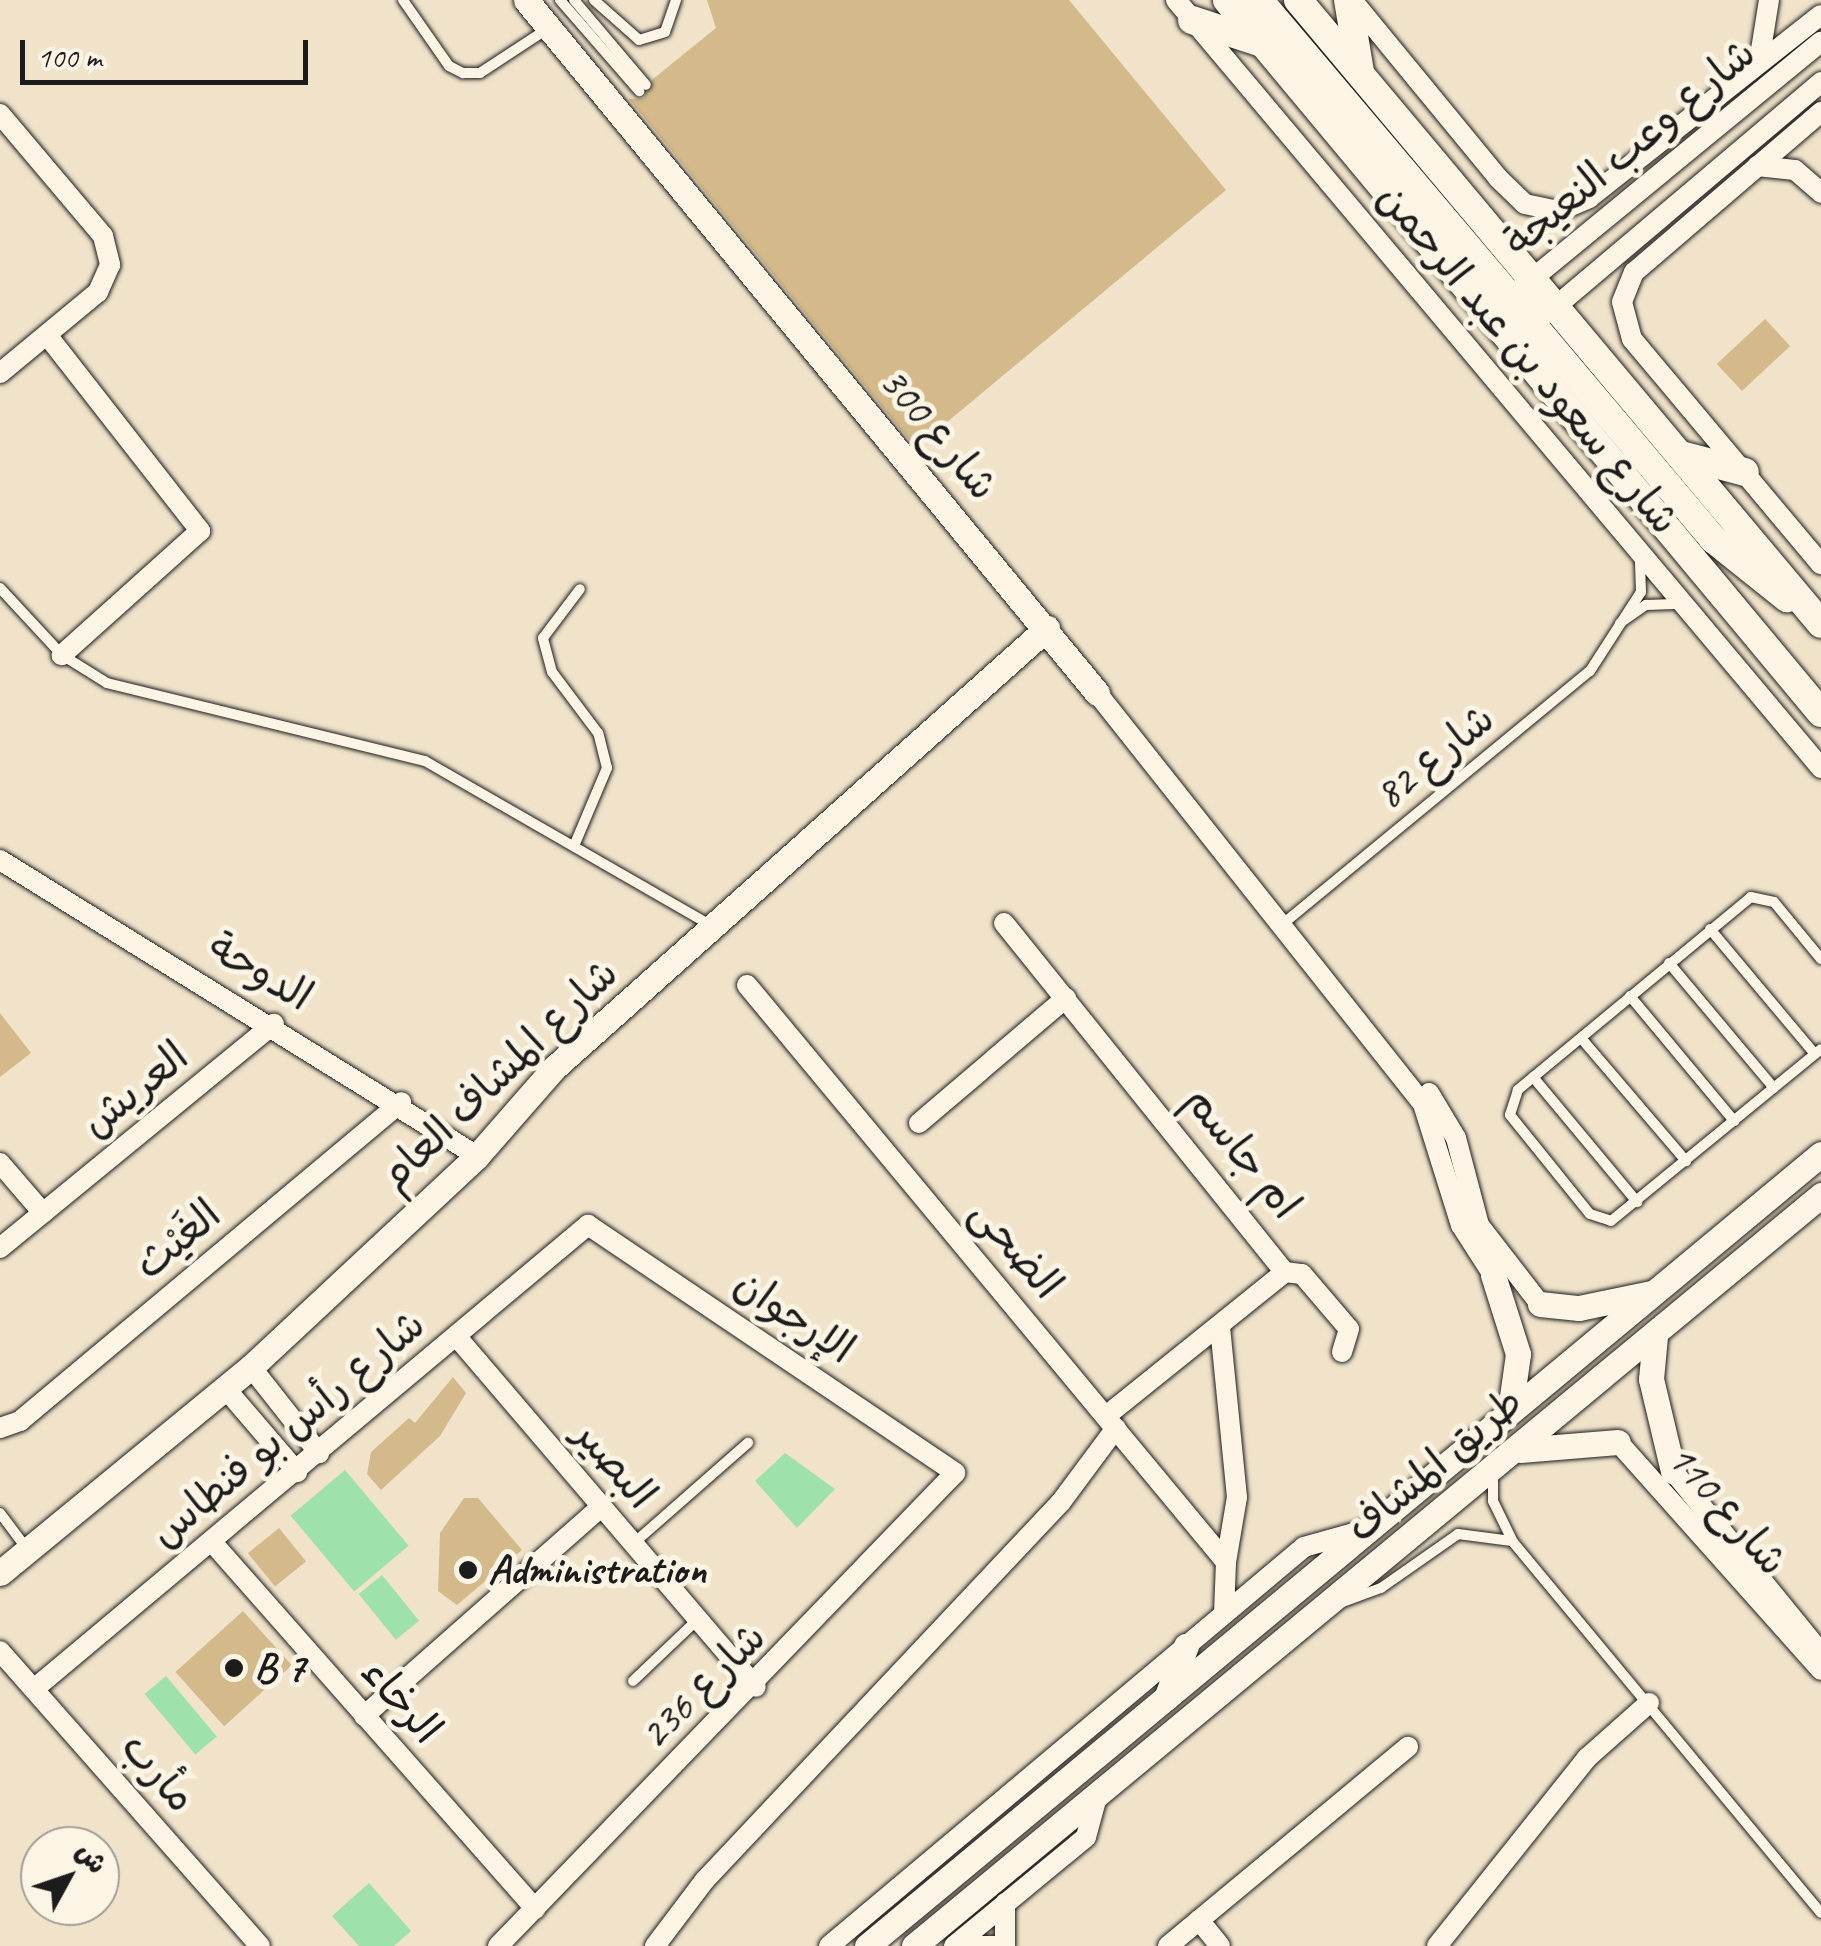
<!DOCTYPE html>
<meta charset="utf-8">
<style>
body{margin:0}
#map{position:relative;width:1821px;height:1946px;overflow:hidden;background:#f0e3ca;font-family:Caveat,"Playpen Sans Arabic",sans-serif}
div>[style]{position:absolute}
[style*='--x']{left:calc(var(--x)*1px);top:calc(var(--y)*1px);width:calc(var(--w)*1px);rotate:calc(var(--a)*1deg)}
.green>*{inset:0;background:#9fe1ab;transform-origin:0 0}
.building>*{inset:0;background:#d4ba8a;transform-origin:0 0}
.roads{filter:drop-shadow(0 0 2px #1c1c1c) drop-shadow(0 0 2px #1c1c1c)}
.service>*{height:10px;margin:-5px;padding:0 5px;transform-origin:5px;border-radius:5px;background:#fcf5e5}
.minor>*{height:20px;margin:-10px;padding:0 10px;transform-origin:10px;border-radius:10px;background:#fcf5e5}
.tertiary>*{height:25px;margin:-12.5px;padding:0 12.5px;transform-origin:12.5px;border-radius:12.5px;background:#fcf5e5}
.secondary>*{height:28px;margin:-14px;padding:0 14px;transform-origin:14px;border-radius:14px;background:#fcf5e5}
.dots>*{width:28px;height:28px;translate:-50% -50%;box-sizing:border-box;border:5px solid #fcf5e5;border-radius:50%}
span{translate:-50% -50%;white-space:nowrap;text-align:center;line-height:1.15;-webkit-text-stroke:10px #fcf5e5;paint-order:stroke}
.street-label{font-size:42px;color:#1c1c1c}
.poi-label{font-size:42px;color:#1c1c1c;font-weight:700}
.left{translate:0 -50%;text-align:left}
.north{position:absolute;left:20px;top:1826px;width:100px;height:100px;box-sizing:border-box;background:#fcf5e5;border:2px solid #a29e95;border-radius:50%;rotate:50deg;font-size:28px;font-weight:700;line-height:40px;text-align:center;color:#1c1c1c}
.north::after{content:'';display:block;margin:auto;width:35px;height:45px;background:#1c1c1c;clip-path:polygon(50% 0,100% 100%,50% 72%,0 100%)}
.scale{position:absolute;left:20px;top:40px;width:288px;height:45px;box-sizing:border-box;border:5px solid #1c1c1c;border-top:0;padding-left:12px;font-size:30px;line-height:35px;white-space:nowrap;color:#1c1c1c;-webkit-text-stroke:8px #fcf5e5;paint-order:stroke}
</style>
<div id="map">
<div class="green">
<div style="clip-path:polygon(785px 1453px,835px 1489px,797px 1528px,755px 1481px)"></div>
<div style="left:345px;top:1470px;width:99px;height:71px;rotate:50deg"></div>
<div style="left:382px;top:1575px;width:59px;height:30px;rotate:51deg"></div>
<div style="left:166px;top:1676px;width:79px;height:28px;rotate:50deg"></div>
<div style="clip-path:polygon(369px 1883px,411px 1931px,394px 1946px,359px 1946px,332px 1916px)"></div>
</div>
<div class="building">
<div style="clip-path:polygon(707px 0,1069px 0,1226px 190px,916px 448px,629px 99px,644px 98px,653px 79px,716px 28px)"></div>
<div style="left:1765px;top:319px;width:37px;height:66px;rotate:47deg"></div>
<div style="clip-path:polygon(0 1013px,31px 1053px,0 1077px)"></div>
<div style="clip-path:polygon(453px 1377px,466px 1393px,440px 1436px,381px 1490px,367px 1474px,371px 1452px,409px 1418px,415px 1423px)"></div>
<div style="clip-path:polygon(464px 1498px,478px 1498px,522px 1550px,457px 1605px,438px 1591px,440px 1533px)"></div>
<div style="left:279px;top:1528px;width:43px;height:40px;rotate:51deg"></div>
<div style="left:243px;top:1611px;width:73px;height:91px;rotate:48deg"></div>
</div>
<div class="roads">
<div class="service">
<div style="--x:403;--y:0;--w:80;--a:55.1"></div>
<div style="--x:449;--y:66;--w:16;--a:27"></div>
<div style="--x:463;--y:73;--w:17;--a:0"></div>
<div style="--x:480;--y:73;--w:80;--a:-33.3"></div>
<div style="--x:560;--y:0;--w:121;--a:49"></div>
<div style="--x:574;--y:0;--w:111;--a:49.7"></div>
<div style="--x:594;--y:0;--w:60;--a:41.6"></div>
<div style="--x:639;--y:40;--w:27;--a:-17"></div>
<div style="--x:665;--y:32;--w:34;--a:-71"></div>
<div style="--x:0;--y:588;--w:91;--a:47.2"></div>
<div style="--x:62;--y:655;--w:53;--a:31.9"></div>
<div style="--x:107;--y:683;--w:327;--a:13.8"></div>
<div style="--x:425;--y:761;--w:331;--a:29.9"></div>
<div style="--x:1620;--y:623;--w:32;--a:-35"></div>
<div style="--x:1646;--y:605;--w:35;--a:-2"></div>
<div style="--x:574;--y:846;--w:85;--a:-67.1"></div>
<div style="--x:607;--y:768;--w:36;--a:-104"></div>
<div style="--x:598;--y:733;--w:76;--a:-127"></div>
<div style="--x:552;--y:672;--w:35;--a:-105"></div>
<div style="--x:543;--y:638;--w:61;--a:-52.9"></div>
<div style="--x:1284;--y:923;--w:396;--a:-39.5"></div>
<div style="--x:1590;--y:671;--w:94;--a:-57.2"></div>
<div style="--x:1641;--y:592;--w:32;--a:-92"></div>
<div style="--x:1710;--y:929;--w:163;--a:50"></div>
<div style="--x:1821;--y:959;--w:74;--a:-129.5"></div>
<div style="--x:1774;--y:902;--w:24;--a:-168"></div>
<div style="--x:1751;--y:897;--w:303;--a:140.4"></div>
<div style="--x:1518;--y:1090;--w:26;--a:108"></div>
<div style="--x:1510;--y:1115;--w:127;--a:51.1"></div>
<div style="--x:1590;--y:1214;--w:22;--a:18"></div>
<div style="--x:1611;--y:1221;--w:271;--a:-39.3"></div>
<div style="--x:1669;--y:963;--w:163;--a:50"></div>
<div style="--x:1630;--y:996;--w:163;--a:50.2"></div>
<div style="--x:1581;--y:1038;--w:162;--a:49.5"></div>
<div style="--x:1533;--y:1077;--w:163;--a:50.2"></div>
<div style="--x:1493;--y:1471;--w:30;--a:90"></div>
<div style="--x:1493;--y:1501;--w:46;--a:64"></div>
<div style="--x:1513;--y:1542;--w:482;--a:50.3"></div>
<div style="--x:0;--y:1513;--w:45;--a:53.1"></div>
<div style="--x:634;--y:1543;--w:152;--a:-41.3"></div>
<div style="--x:1337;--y:1604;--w:47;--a:-20"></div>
<div style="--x:1381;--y:1588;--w:94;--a:-35"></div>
<div style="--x:1458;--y:1534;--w:54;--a:7.4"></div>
<div style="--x:633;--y:1681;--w:88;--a:-43.6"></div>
</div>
<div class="minor">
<div style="--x:1176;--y:0;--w:1003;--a:49.97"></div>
<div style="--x:1352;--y:0;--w:230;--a:50.6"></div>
<div style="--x:1498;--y:178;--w:37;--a:44"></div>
<div style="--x:1525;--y:204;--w:35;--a:12"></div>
<div style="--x:1559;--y:211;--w:33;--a:-23"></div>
<div style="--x:1589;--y:198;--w:295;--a:-38.3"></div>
<div style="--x:1760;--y:56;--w:57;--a:-80.9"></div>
<div style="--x:1821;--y:112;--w:246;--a:139.4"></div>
<div style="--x:1634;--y:272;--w:32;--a:112"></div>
<div style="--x:1622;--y:302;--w:38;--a:75"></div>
<div style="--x:1632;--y:339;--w:294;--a:50"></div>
<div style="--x:0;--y:114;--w:160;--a:49.8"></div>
<div style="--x:103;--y:236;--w:30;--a:76"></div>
<div style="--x:110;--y:265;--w:30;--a:114"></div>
<div style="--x:98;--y:292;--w:127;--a:140.4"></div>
<div style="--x:1757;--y:166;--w:38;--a:6"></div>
<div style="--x:1795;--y:170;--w:35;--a:41"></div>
<div style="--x:1521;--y:288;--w:388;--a:-39.4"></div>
<div style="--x:1548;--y:313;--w:358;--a:-40.2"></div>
<div style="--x:47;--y:335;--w:249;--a:52"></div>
<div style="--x:200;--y:531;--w:186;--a:138.1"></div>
<div style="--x:1097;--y:693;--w:525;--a:51.58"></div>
<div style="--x:1423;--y:1104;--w:127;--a:72.6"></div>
<div style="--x:1461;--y:1225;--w:59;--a:57.4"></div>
<div style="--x:0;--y:860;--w:561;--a:31.82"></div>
<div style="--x:1004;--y:923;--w:448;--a:51.2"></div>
<div style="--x:747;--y:985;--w:750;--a:50.3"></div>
<div style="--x:1226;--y:1562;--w:52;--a:92.2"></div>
<div style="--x:1429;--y:1093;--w:52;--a:59"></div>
<div style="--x:1456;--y:1138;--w:90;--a:75.2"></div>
<div style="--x:1479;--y:1225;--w:100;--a:52.3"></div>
<div style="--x:919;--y:1123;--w:193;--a:-40.4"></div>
<div style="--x:0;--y:1163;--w:66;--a:49.3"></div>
<div style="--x:0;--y:1248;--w:354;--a:-39.3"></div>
<div style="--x:1285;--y:1272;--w:17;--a:7"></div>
<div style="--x:1302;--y:1274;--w:72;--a:49.5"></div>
<div style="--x:1349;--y:1329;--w:24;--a:107"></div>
<div style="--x:1220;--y:1327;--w:171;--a:84.3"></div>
<div style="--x:1237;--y:1497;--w:66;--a:99.6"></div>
<div style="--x:457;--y:1337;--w:460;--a:49.5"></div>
<div style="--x:251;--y:1367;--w:110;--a:51.7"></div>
<div style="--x:225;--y:1388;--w:111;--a:49.4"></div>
<div style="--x:1106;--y:1416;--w:230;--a:-38.8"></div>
<div style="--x:0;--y:1428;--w:21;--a:-19"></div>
<div style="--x:20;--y:1421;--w:497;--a:-39.9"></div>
<div style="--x:1618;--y:1442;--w:305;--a:48.3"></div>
<div style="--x:1673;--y:1471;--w:235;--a:50.9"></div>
<div style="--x:212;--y:1542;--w:489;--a:48.6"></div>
<div style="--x:0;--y:1651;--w:393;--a:48.6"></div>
<div style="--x:34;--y:1689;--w:723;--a:-39.95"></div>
<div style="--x:588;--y:1225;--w:443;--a:34"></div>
<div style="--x:955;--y:1473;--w:658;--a:134.01"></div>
<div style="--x:364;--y:1716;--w:317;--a:-41.4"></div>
<div style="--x:1199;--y:1920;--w:33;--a:51"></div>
<div style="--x:655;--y:1946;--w:83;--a:-52.9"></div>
<div style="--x:705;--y:1880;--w:519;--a:-46.72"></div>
<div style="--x:1061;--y:1502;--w:92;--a:-53.4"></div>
<div style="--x:829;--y:1946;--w:620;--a:-40.03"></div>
<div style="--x:1304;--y:1547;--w:71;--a:-15.6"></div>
<div style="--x:954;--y:1946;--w:171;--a:-39.5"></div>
<div style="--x:1086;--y:1837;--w:46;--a:-74.7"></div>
<div style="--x:955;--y:1946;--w:42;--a:0"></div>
<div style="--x:1005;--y:1946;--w:43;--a:-90"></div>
<div style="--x:1168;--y:1946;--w:312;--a:-39.7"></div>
<div style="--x:1437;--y:1946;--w:241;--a:-51.4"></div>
<div style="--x:1587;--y:1758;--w:83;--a:-41.6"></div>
</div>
<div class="tertiary">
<div style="--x:526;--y:0;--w:898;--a:50.51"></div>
<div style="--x:1493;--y:1275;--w:83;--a:72.4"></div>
<div style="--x:1518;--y:1354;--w:57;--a:98.1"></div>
<div style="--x:1540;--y:1304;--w:39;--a:6"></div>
<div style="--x:1579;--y:1308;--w:74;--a:-11.8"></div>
<div style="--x:1655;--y:1336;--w:43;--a:95.3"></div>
<div style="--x:1651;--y:1379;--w:95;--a:76.6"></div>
<div style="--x:1520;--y:1450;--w:98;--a:-4.7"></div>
<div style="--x:0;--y:1573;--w:325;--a:-39.4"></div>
<div style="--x:251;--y:1367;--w:309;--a:-43"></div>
<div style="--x:477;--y:1156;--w:117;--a:-48.8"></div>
<div style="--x:554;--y:1068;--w:661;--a:-41.75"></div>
<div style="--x:1166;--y:1698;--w:56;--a:-69"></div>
<div style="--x:867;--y:1946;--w:1240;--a:-39.7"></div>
<div style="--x:914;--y:1946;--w:1178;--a:-39.62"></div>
</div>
<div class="secondary">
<div style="--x:1227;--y:0;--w:928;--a:50.2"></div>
<div style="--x:1259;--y:0;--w:389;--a:49.8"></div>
<div style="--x:1510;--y:297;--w:34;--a:17"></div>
<div style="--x:1298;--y:0;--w:814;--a:50.03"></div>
<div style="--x:1348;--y:0;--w:73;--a:80.5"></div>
<div style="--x:1192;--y:20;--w:77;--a:18.2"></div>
<div style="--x:1489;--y:314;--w:45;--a:14"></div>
<div style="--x:1533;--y:325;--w:280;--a:49.9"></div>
<div style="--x:1713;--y:539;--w:95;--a:38.6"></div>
<div style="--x:1681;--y:455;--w:66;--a:14.9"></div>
</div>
</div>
<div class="dots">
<div style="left:468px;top:1570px;background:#1c1c1c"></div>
<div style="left:234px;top:1668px;background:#1c1c1c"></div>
</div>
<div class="street-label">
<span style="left:1630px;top:148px;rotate:-40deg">شارع وعب النعيجة</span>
<span style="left:1528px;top:359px;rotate:50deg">شارع سعود بن عبد الرحمن</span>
<span style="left:938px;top:434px;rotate:50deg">شارع 300</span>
<span style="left:1435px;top:757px;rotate:-39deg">شارع 82</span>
<span style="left:260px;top:972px;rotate:31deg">الدوحة</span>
<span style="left:499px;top:1075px;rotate:-44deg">شارع المشاف العام</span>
<span style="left:135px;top:1090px;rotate:-39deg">العريش</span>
<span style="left:1242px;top:1153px;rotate:51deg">ام جاسم</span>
<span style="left:178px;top:1240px;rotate:-40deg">الغَيْث</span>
<span style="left:1016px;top:1249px;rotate:50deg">الضحى</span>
<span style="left:794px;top:1317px;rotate:34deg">الإرجوان</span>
<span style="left:288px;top:1429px;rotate:-40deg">شارع رأس بو فنطاس</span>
<span style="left:615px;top:1465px;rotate:50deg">البصير</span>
<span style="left:1435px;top:1465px;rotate:-40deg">طريق المشاف</span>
<span style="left:1727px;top:1510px;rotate:49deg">شارع 110</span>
<span style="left:703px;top:1686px;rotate:-45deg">شارع 236</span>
<span style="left:401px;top:1701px;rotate:49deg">الرخاء</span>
<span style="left:158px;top:1773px;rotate:49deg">مأرب</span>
</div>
<div class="poi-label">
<span class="left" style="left:488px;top:1570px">Administration</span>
<span class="left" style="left:254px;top:1668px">B 7</span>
</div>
<div class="north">ش</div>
<div class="scale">100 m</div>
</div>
